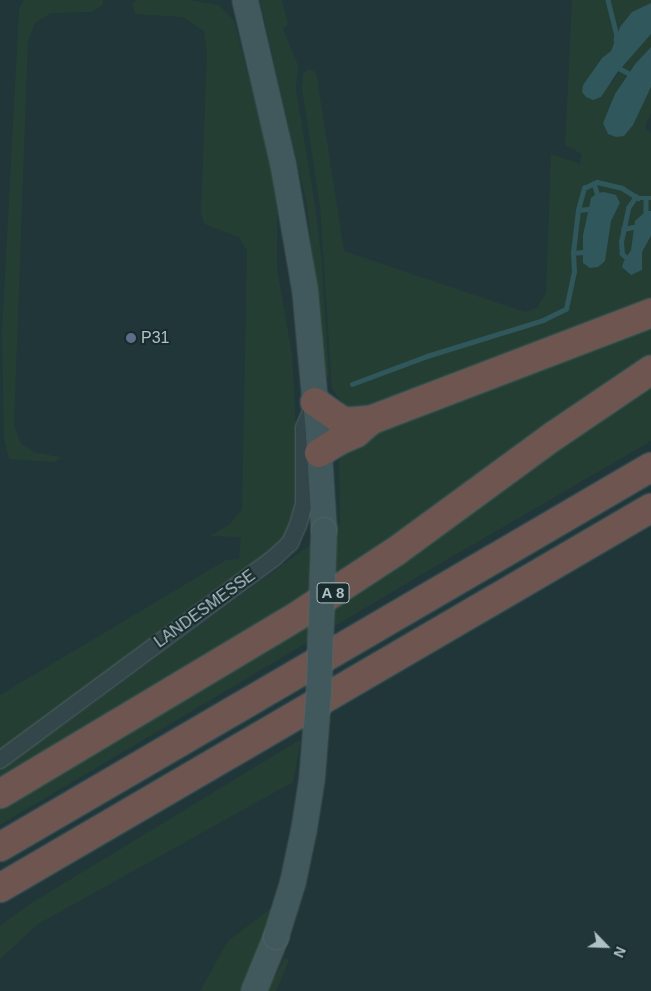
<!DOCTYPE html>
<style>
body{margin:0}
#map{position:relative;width:651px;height:991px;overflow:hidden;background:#203639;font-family:Helvetica,sans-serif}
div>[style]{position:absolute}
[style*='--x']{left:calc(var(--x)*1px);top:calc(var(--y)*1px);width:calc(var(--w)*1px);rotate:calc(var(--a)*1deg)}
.green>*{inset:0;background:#253e33}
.water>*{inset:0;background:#2f575c}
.stream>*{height:4.5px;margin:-2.25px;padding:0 2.25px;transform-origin:2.25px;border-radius:2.25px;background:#2f575c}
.roads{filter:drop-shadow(0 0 1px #516467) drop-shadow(0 0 1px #516467)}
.street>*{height:16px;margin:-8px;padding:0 8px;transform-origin:8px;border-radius:8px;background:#334649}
.secondary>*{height:24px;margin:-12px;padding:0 12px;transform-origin:12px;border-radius:12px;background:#41585c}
.highway>*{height:28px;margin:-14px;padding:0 14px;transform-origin:14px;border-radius:14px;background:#6f5550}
.bridges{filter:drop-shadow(0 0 1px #516467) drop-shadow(0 0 1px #516467)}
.secondary-bridge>*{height:24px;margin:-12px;padding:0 12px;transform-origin:12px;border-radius:12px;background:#41585c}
.dots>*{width:14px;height:14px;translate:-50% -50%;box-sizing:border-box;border:2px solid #192b2d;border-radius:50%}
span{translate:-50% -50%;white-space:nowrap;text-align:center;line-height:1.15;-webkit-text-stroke:4px #192b2d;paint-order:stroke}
.shield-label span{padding:1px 4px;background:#192b2d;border:1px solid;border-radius:4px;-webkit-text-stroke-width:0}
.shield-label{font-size:15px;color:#aec2c6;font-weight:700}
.poi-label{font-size:16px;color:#aec2c6}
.left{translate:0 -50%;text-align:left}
.street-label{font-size:16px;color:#aec2c6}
.north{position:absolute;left:581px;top:921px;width:50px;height:50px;-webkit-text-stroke:4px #192b2d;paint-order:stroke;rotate:114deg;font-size:14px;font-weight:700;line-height:20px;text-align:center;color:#aec2c6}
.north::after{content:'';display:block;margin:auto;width:18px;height:22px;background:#aec2c6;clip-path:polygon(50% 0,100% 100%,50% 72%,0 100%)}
</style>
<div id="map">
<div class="green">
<div style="clip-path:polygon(24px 0,103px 0,103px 5px,92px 12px,51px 13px,35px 23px,28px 40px,14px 426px,21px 444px,36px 453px,61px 457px,55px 462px,9px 459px,4px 438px,2px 332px,19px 9px)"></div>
<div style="clip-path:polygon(137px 0,189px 0,219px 5px,234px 20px,270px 162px,277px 212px,277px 269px,292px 355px,300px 496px,282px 544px,0 751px,0 695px,226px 560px,239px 559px,241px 537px,210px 536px,229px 525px,242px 509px,247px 251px,239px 237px,204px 224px,201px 212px,207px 52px,204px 31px,183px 17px,135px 14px,133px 3px)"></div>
<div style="clip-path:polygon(260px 0,282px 0,288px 24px,283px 29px,298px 65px,296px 89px,315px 205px,322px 262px,329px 377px,326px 377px,307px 205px)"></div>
<div style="clip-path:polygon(evenodd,572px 0,651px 0,651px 3px,620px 27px,611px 51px,602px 58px,583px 85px,611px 83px,637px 48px,651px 34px,651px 47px,635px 64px,623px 81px,603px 123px,630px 129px,651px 87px,651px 113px,646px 124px,646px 129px,651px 134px,651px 211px,646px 211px,631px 250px,624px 261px,631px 275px,642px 270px,642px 252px,651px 236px,651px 302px,359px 410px,344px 405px,332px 389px,320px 207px,302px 88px,303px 73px,309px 69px,316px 72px,344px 251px,525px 312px,537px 308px,546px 293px,551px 154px,580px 164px,582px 154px,565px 145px,572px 0,591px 198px,620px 203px,611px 221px,608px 239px,583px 263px,583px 235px,591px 198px)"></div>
<div style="clip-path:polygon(651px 321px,651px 359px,369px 559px,84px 733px,0 776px,0 768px,65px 724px,340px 523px,339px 463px,344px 449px,351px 442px)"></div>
<div style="clip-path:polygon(651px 385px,651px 441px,436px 566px,0 825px,0 805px)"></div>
<div style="clip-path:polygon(301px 739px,293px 782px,38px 924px,0 959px,0 926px,30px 904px)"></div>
<div style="clip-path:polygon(274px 906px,244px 991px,200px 991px,228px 941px)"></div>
<div style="clip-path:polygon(285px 958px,289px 960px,276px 991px,267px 991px)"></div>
</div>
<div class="water">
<div style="clip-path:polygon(651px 3px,651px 34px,617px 73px,601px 97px,593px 100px,586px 97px,582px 92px,583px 85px,602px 58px,611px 51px,620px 27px,632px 12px)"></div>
<div style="clip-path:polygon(651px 47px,651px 87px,633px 125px,624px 136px,616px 137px,608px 134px,603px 123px,615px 94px,635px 64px)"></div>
<div style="clip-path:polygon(604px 192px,616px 195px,620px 203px,611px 221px,605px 261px,598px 267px,590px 268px,583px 263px,583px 235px,591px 198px,597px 193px)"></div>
<div style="clip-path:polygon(646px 211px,651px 211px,651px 236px,642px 252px,642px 270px,631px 275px,622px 267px,624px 261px,631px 250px,635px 221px)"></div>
</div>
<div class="stream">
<div style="--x:608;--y:0;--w:36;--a:76"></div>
<div style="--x:617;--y:35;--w:5;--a:101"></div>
<div style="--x:617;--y:67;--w:17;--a:28"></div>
<div style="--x:594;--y:183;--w:10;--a:73"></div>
<div style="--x:646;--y:198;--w:13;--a:90"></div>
<div style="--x:578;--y:210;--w:10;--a:-6"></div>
<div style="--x:623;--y:229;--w:10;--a:-11"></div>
<div style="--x:573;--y:253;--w:9;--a:-6"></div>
<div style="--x:626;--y:258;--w:6;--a:-135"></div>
<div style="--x:622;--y:254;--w:12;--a:-95"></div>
<div style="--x:621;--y:242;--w:35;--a:-78"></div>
<div style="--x:628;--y:208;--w:14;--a:-56"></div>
<div style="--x:352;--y:384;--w:80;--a:-20.5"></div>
<div style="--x:427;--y:356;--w:121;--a:-17.2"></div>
<div style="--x:543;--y:320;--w:25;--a:-26"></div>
<div style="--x:566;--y:309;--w:38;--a:-78"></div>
<div style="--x:574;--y:272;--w:19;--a:-93"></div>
<div style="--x:573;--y:253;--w:43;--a:-83.4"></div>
<div style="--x:578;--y:210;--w:23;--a:-75"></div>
<div style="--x:584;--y:188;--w:14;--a:-25"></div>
<div style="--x:597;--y:182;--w:26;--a:13"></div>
<div style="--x:622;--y:188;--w:19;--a:32"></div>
<div style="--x:638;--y:198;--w:13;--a:0"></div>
</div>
<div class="roads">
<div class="street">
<div style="--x:0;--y:760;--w:342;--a:-36.4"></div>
<div style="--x:275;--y:557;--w:21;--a:-43"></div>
<div style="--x:290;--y:543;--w:20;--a:-66"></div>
<div style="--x:298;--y:525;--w:22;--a:-74"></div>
<div style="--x:304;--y:504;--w:76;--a:-90"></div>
<div style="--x:304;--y:428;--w:26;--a:-67"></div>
</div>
<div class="secondary">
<div style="--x:245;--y:0;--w:167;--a:76.9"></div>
<div style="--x:283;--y:163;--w:129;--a:80.2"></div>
<div style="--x:305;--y:290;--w:145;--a:84.8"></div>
<div style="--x:318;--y:434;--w:96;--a:86.4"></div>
<div style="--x:254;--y:991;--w:58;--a:-67.8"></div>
</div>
<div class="highway">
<div style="--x:315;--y:402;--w:29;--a:35"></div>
<div style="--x:339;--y:419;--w:9;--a:21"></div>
<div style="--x:347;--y:422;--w:24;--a:-5"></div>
<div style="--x:371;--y:420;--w:300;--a:-20.9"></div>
<div style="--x:319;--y:453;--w:22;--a:-32"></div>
<div style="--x:338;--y:441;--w:20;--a:-24"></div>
<div style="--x:356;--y:433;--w:18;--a:-41"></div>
<div style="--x:0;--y:794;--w:352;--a:-30.9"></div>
<div style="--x:302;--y:613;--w:111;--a:-33.3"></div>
<div style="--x:395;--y:552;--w:198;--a:-36.2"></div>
<div style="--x:555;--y:435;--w:116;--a:-34.1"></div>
<div style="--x:0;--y:847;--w:754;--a:-30.27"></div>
<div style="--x:0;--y:888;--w:754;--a:-30.27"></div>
</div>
</div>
<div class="bridges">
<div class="secondary-bridge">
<div style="--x:276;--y:937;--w:58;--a:-72.8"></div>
<div style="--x:293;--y:882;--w:53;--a:-78.1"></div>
<div style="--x:304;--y:830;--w:52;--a:-81.1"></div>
<div style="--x:312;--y:779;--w:89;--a:-85.5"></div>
<div style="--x:319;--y:690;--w:160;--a:-88.2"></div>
</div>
</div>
<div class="dots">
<div style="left:131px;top:338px;background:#5c6f8a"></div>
</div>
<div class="shield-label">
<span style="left:333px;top:593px">A 8</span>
</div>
<div class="poi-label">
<span class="left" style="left:141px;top:338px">P31</span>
</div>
<div class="street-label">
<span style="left:205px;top:609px;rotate:-36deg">LANDESMESSE</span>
</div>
<div class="north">N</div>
</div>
